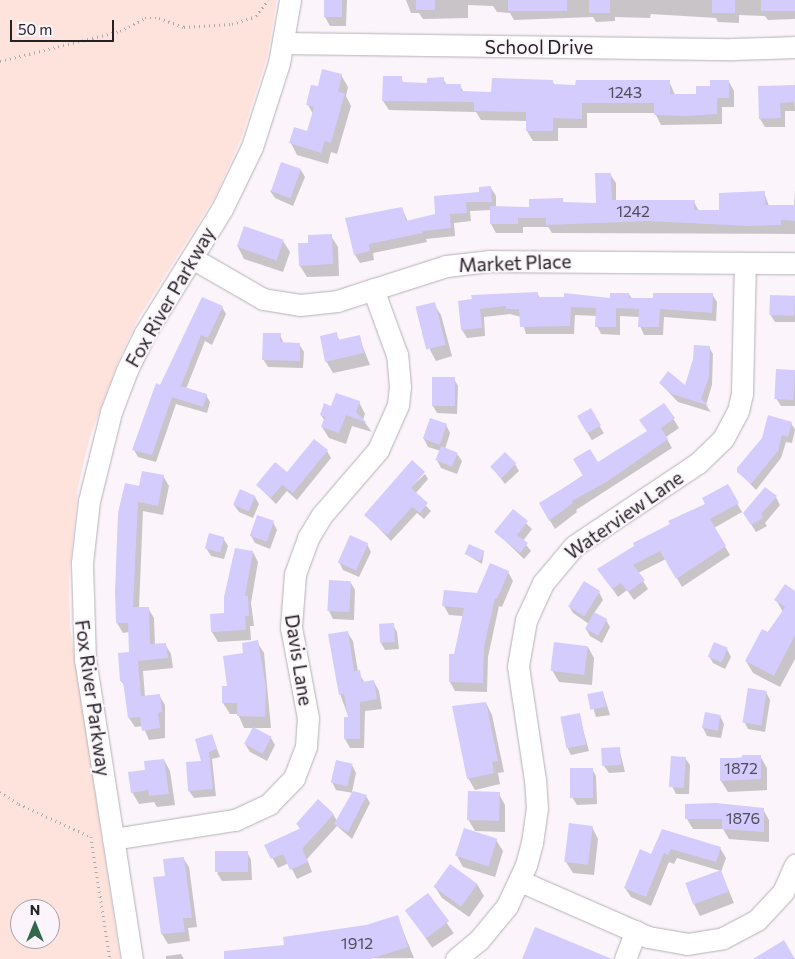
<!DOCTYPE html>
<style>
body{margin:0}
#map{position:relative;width:795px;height:959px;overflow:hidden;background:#fbf5fb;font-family:Commissioner,sans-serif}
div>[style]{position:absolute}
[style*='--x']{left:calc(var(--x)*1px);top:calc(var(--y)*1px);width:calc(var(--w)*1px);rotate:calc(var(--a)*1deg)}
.green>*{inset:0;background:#fee2dc}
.shadow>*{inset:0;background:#0003;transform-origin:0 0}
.building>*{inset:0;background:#d3ccfd;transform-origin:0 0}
.path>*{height:2.5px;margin-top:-1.25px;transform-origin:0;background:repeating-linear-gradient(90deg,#ada9ad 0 1px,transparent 0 5px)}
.roads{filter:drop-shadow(0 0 1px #b6b0b6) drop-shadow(0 0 1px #b6b0b6)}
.minor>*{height:21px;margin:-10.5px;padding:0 10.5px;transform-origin:10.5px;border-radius:10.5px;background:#fff}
span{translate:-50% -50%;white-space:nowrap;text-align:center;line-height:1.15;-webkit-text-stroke:4px #fbf5fb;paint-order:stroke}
.number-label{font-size:16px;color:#504c5a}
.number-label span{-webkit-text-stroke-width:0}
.street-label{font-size:19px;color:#242224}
.north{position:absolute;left:10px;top:899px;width:50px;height:50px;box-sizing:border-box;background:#fbf5fb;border:1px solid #a5a1a5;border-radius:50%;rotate:0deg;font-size:14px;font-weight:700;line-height:20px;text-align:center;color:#242224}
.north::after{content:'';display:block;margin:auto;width:18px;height:22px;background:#32674c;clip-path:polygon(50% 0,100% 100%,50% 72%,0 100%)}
.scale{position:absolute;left:10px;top:20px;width:104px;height:22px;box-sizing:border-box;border:2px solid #242224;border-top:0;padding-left:6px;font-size:15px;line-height:18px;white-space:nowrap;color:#242224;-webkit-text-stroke:4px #fbf5fb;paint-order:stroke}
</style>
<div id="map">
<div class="green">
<div style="clip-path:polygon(evenodd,0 0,277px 0,267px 58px,241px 139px,215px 197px,139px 317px,119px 359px,90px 437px,78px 487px,69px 579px,70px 627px,120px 959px,0 959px,0 0,20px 909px,50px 909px,50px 939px,20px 939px,20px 909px)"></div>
</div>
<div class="shadow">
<div style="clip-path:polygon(325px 0,347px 0,346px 26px,330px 26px,325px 17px)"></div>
<div style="clip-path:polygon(406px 0,795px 0,795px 19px,768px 20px,765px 16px,739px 15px,739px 23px,718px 22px,716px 18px,651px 14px,650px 18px,615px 17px,615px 21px,596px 22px,593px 17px,514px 20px,510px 13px,497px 12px,493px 6px,468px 5px,468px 18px,423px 19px,419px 13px,411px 13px)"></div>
<div style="clip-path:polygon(341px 75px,348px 87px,346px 96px,351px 106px,337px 154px,331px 152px,328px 164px,297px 155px,291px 143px,308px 133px,313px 114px,308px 105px,319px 88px)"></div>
<div style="clip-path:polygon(401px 78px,404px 84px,428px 84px,443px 79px,447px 85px,460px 85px,464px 93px,493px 93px,552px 81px,555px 85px,577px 86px,669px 81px,675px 95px,697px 96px,729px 82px,734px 91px,734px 107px,722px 107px,722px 124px,661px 125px,655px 113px,587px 113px,587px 128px,558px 128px,558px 141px,533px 141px,527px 131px,527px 121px,481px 120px,476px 112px,389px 110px,383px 101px)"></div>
<div style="clip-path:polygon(794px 79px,795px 111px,785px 111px,785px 127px,765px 127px,760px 119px,794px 86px)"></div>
<div style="clip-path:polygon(301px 170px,305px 177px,293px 206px,275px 198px,270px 191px)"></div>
<div style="clip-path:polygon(610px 174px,616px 183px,616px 201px,694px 202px,699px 211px,720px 211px,764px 192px,769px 206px,794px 206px,795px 190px,795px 234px,552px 233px,548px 227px,523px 227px,523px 233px,496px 233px,491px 224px,491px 210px,470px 211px,471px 221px,454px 223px,455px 236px,426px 239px,427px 242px,373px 253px,374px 260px,360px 263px,355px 255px,402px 208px,408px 222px,437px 215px,491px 188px,496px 196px,496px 207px,531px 208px,562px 200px,564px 204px,597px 204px)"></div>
<div style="clip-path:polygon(331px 236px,338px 247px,339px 276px,307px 277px,300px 266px,310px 244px)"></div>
<div style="clip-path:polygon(283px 241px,290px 252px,283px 272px,244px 259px,238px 247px)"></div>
<div style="clip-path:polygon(537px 293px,540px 298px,565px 299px,565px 294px,611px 299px,629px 294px,632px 299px,654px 300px,712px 294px,717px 302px,716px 321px,664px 317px,663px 335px,644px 335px,640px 326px,640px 317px,620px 316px,620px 335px,601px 334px,597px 326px,597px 316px,575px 315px,574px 334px,526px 334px,521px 317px,510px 314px,484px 317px,485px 336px,467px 338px,462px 330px,460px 302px)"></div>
<div style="clip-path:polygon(795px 299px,795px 322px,775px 322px,770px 314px)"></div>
<div style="clip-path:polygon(434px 304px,441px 315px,452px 356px,436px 361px,430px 350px)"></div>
<div style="clip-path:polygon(222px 307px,226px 314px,212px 345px,205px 341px,186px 389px,206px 395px,210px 402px,207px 413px,176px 404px,156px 462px,138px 457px,134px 450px,160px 386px)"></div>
<div style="clip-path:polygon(336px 334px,340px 341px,359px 337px,370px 365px,333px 373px,326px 361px)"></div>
<div style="clip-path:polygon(280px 335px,284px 344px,299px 344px,304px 352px,303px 368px,268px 367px,263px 359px)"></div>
<div style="clip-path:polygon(709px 347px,713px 354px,712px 385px,706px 405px,711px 412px,678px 402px,660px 383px,686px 388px,695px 359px)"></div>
<div style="clip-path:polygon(795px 371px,795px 406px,781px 406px,776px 398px)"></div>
<div style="clip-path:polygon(454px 379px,458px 386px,457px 414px,437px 413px,433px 406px)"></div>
<div style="clip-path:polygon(359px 402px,365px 414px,363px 420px,372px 432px,352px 426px,346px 444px,329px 438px,322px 427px,324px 420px,321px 415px,332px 407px)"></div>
<div style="clip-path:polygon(664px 404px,679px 428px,666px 437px,672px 448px,576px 510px,577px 512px,555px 529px,540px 504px,648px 432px)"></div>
<div style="left:590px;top:410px;width:27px;height:14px;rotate:59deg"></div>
<div style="clip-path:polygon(791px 423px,795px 430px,792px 443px,786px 442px,781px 458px,756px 490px,739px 472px)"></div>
<div style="clip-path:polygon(446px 425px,450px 433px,445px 449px,457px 454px,462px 461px,457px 474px,441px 468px,437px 460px,441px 451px,428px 447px,424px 439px)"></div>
<div style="clip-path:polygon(327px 451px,331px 458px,297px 500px,287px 491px,276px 504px,257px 485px,288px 474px)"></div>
<div style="clip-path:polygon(412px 462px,424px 473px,406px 492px,425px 474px,428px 479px,415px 494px,431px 511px,424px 519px,417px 513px,391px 541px,366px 515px)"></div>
<div style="clip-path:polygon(515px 464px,519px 471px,505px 484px,491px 466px)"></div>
<div style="clip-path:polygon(163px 476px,169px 486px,163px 515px,143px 511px,139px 608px,148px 608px,154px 618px,155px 645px,165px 644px,171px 654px,173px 668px,143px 671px,145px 697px,159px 695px,165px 705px,165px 738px,149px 740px,143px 726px,135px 727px,129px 718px,126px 688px,121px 681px,130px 653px,129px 632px,123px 633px,117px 623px,140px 487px)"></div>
<div style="clip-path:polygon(255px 497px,259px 504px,253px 518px,239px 512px,234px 505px)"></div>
<div style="clip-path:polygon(776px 497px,780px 505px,765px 523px,767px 526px,756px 532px,749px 521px)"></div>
<div style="clip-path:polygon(734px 498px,742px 512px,714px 528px,730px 555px,682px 587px,666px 559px,638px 573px,648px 589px,634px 600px,627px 590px,618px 597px,599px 569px)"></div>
<div style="clip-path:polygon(513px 511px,532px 529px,523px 541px,531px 551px,524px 559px,496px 532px)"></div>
<div style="clip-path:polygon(273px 522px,277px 530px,270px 549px,255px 543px,251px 536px)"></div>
<div style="clip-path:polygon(223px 538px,228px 546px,224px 559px,211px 556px,206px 548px)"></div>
<div style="clip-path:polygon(367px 544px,371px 552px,359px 577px,343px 570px,339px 562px)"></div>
<div style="clip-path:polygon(253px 552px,258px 562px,251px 603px,254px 626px,250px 626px,251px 640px,218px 642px,212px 632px,226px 615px)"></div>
<div style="clip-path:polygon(484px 552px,482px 564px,466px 554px)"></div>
<div style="clip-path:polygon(508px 572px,513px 581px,502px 607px,499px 606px,488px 657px,487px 692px,455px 691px,450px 682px,450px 655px,455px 655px,463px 616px,449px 615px,444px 606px,478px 594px)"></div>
<div style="clip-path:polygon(331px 582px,351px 583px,355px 590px,354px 620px,333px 619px,329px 611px)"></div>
<div style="clip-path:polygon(599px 592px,603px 600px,594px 613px,606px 620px,610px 627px,602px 643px,590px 636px,586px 629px,589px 624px,573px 613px,569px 606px)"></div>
<div style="clip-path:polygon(795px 592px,795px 659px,780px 687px,753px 673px,746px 661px,783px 612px,776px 600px)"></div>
<div style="clip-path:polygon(393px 625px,397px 632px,399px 649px,385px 650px,381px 643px)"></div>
<div style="clip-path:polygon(347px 632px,353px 641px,358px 672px,365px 683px,374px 682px,379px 691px,382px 709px,365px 711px,364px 748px,350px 748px,345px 739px,349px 718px,340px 694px)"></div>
<div style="clip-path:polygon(257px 642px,264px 653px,271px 728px,244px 728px,238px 714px,230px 714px,223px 703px,245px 654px)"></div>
<div style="clip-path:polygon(588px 647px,594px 658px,592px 685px,559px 682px,552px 670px)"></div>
<div style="clip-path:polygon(727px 649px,731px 657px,725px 669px,713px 663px,709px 656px)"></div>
<div style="clip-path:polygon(766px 692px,770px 700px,765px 732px,748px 729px,744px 721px)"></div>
<div style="clip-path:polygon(603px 693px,610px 715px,596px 717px,589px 695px)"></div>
<div style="clip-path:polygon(486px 703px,492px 715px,504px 772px,498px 773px,500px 784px,475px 790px,468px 778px)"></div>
<div style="clip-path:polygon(579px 715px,589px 751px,571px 755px,567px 747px)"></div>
<div style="clip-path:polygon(720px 716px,724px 724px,721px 738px,707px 736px,703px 728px)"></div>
<div style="clip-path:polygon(212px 735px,220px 757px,212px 759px,216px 796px,194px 798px,189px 791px)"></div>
<div style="clip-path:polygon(271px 738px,275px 745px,267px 761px,250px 752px,245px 744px)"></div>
<div style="clip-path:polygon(619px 748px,625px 772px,609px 773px,604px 766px)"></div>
<div style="clip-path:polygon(760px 756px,767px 768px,767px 790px,728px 792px,721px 781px,722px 759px)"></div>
<div style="clip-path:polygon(685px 758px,690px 765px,689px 794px,676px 794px,672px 786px)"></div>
<div style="clip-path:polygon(164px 760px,170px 771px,175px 805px,157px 807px,154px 802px,139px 804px,132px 792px,147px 771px)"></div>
<div style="clip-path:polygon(352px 765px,356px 773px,352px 792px,366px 796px,370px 803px,352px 839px,337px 826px,307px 859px,312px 872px,297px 879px,289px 863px,278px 868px,266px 846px,301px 830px,297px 824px,333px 814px,337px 821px,353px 793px,336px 790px,332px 782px)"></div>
<div style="clip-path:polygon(592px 769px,596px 776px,597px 804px,577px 805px,572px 797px)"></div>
<div style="clip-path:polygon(499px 794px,505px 805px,505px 832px,475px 831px,468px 819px)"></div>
<div style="clip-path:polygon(763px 809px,769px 820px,769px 842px,729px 839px,723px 829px,693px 829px,687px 819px)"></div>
<div style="clip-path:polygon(592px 827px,598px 839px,594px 875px,573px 873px,566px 862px)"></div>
<div style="clip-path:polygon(662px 831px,720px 848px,726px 858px,721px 872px,734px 903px,700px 916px,694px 904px,721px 871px,677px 858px,674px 864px,669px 862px,651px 906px,631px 897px,625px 888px,652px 856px)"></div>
<div style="clip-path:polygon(496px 840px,503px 851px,495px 877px,463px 867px,457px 856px)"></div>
<div style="clip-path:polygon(247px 852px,251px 860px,252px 880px,222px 881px,217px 873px)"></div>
<div style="clip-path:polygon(183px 858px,189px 867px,197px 927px,188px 928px,190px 941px,168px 944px,162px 934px,154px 878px,167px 877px)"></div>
<div style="clip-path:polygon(477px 884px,484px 896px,469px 917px,442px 898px,435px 887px)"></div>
<div style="left:428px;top:895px;width:46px;height:26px;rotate:56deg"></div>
<div style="clip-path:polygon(397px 916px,414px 958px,234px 959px,367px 926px)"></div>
<div style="clip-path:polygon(181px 954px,184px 959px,166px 959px,166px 956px)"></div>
</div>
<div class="building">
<div style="left:324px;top:0;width:18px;height:17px"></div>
<div style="left:416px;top:0;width:19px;height:10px"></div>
<div style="left:508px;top:0;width:59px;height:11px"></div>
<div style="left:589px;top:0;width:21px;height:13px"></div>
<div style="left:712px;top:0;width:23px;height:13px"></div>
<div style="left:761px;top:0;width:34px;height:11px"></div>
<div style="clip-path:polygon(322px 69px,342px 74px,338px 92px,345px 93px,331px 143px,325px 141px,321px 153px,289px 143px,294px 127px,307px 131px,314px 107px,306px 105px,311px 85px,318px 86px)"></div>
<div style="clip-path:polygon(383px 76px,402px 76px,402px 82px,427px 83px,427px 78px,444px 77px,444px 84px,461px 84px,461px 91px,491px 92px,492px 78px,553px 80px,553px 84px,575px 85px,576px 80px,670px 80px,670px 94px,696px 94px,696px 86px,710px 86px,710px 80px,729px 80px,729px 98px,717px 98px,717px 114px,685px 116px,654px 115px,654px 103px,582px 103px,582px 119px,553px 118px,553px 131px,526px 131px,526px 112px,474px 111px,474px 102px,382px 101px)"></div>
<div style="clip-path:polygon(795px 85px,795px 102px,780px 103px,781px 118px,759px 119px,758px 86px)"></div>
<div style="left:281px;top:162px;width:21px;height:31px;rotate:19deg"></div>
<div style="clip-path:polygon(595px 173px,611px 173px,612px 200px,695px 200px,694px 210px,719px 210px,719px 193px,765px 191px,765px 205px,795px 205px,795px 221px,781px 220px,781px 225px,750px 226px,648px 221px,546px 225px,546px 218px,518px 218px,518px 224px,490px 224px,490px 206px,529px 207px,529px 199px,563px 198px,563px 202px,596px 203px)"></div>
<div style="clip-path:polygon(491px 186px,492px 202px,466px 202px,467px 213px,450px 214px,451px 228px,422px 231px,423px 233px,369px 244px,370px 251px,354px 255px,345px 218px,402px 207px,406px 221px,435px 214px,434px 196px,479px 192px,479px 187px)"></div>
<div style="left:244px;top:226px;width:42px;height:22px;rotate:19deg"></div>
<div style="clip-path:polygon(332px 234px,333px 264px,299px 266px,298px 243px,308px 243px,308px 235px)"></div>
<div style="clip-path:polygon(538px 292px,538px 297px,564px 297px,564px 293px,610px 298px,610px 293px,629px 293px,629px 298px,653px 298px,653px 293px,713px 293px,712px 313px,660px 309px,659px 327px,638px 327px,639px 309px,616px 308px,616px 327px,595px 327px,596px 308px,571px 307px,570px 326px,520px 327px,519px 309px,506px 309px,506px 306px,480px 309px,482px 328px,461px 330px,458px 301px,472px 299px,471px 295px)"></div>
<div style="left:770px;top:295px;width:25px;height:20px;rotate:2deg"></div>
<div style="clip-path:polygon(202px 297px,223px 306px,208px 338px,201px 335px,181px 386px,207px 394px,203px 407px,172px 397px,152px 455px,132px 450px,156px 383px,160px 385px)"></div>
<div style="left:435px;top:302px;width:44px;height:20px;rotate:76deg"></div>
<div style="clip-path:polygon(337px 332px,338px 340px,360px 335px,364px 353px,325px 362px,320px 336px)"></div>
<div style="clip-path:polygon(263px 333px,281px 333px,280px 342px,300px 343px,300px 361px,262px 360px)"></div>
<div style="clip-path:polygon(694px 345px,710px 346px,709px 377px,701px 399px,709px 406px,672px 394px,659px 383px,668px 371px,685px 385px,693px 359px)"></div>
<div style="left:776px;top:369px;width:19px;height:30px;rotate:3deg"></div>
<div style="left:432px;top:377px;width:23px;height:29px"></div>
<div style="clip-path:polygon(336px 393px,360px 401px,356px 412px,367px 423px,346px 415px,339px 433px,321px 427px,325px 417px,320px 415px,324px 403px,331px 406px)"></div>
<div style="clip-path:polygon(664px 403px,675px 418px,661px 428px,668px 439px,608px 481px,572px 501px,573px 503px,549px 521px,539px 503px,583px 476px,573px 459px,590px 449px,598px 462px,647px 431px,639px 420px)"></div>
<div style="left:591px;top:408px;width:20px;height:16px;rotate:60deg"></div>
<div style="clip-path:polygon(768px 415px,792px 422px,788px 437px,782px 435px,778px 451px,751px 484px,737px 472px,737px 468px,762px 438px)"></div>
<div style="left:430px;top:418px;width:18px;height:22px;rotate:19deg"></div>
<div style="clip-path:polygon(314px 439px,328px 450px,293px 493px,282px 485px,271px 498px,256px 485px,275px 462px,287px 472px)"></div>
<div style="left:441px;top:446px;width:18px;height:15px;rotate:22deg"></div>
<div style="left:505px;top:452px;width:16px;height:21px;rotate:45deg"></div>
<div style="clip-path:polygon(412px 460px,425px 472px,411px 488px,428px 503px,420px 513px,412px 507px,387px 535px,364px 515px)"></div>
<div style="clip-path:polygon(142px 471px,164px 475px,158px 506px,138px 502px,133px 607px,149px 607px,150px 644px,166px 643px,168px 658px,138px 661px,141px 696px,160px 694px,162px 712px,158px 713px,160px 728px,142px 731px,140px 717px,128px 718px,123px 681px,120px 681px,118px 653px,129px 652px,128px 623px,116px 623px,115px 592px,118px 513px,125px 483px,139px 486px)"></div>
<div style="clip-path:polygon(728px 484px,739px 503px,710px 519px,726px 546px,676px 579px,660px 551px,633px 565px,645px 580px,628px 592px,621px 583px,612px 589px,597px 569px,634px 546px,633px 543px,670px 524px,668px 521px,705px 504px,702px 498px)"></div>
<div style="clip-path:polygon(765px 487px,777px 496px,761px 514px,763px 518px,751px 525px,743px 513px)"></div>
<div style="left:240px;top:489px;width:17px;height:17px;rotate:24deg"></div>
<div style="clip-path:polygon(513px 509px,528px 521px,517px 535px,528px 543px,520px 553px,494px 532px)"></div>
<div style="left:257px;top:515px;width:18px;height:22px;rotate:19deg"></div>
<div style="left:209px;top:533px;width:16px;height:16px;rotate:15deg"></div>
<div style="left:350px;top:535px;width:20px;height:30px;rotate:24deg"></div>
<div style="left:469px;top:544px;width:17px;height:11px;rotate:24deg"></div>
<div style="clip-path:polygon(235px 548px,253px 551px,245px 596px,248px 596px,249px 616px,245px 616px,246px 630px,211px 632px,210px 614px,224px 613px,224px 597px)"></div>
<div style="clip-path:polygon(490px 563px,509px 571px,497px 599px,495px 598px,484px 647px,483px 683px,449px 682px,449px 654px,454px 654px,464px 608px,442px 606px,444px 590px,477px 593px)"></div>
<div style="left:329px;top:580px;width:22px;height:31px;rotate:3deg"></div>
<div style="left:584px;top:581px;width:19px;height:30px;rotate:32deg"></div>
<div style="clip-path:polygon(785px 584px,795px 591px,795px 635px,774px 676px,745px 661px,762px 629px,768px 632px,785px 607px,774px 600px)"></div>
<div style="left:594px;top:612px;width:15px;height:19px;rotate:28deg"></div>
<div style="left:394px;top:623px;width:19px;height:15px;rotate:87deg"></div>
<div style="clip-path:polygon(348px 631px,354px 671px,360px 670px,362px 682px,374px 680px,377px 699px,360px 702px,360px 739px,344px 739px,344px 717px,348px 717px,344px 694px,339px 695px,328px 634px)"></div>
<div style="clip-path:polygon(258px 640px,266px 687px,265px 717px,237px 716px,237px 703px,222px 703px,222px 686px,227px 686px,223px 656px,243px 653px,242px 643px)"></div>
<div style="left:554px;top:642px;width:34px;height:29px;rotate:7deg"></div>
<div style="left:714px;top:642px;width:15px;height:16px;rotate:23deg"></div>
<div style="left:748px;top:688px;width:19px;height:35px;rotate:9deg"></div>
<div style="left:603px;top:691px;width:16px;height:16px;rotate:79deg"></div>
<div style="clip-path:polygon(486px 702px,498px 761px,492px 762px,494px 773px,467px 779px,452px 706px)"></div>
<div style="left:705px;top:712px;width:16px;height:16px;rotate:11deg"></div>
<div style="left:580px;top:713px;width:32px;height:20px;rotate:79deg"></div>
<div style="left:253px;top:727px;width:21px;height:19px;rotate:28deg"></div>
<div style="clip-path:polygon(212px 734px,217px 749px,209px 752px,213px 789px,188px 791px,186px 762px,201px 761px,195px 739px)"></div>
<div style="left:620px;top:747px;width:18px;height:19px;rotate:87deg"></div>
<div style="clip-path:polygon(742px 755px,761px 755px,761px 779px,720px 781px,720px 758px,742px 758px)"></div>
<div style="left:671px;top:756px;width:15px;height:31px;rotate:4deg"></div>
<div style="clip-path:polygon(164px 759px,169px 794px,149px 796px,148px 790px,131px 793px,128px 772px,145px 770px,144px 761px)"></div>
<div style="left:336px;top:760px;width:17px;height:23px;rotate:13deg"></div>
<div style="left:570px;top:768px;width:23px;height:30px"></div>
<div style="clip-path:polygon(353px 791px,367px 795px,348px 832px,334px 824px)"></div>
<div style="left:468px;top:791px;width:32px;height:29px;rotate:2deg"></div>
<div style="clip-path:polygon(318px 799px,334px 814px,302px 849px,308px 862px,290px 870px,283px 854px,271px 859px,264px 845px,301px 828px,296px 824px)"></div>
<div style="clip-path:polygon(716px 803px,764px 808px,764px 832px,722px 829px,722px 819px,685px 819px,685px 804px)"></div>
<div style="left:569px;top:823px;width:24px;height:39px;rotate:7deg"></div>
<div style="left:464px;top:828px;width:35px;height:29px;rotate:18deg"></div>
<div style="clip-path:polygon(662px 829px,721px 847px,716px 862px,671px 849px,668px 855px,664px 853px,646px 897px,624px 888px,640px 849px,651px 854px)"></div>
<div style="left:248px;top:851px;width:21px;height:33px;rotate:90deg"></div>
<div style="clip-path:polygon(184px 857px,192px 918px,183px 918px,185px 932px,161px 934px,153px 877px,165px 876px,163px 859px)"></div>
<div style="left:450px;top:864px;width:34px;height:28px;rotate:36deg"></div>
<div style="left:721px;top:870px;width:23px;height:38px;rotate:70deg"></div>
<div style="left:428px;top:893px;width:35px;height:29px;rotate:53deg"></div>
<div style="clip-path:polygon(398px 915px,408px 947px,370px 959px,224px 959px,224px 951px,284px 945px,283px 937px,366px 925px)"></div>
<div style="clip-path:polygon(535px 927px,612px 959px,522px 959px)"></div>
<div style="clip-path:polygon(784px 940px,795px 959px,753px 959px)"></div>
</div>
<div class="path">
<div style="--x:0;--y:61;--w:124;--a:-14"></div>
<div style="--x:120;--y:31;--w:28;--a:-27"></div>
<div style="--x:145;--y:18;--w:14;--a:0"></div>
<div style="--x:159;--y:18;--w:27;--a:20"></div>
<div style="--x:184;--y:27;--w:48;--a:-3.6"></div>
<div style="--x:232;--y:24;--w:25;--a:-18"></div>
<div style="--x:256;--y:16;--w:20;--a:-53"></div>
<div style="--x:0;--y:792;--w:22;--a:32"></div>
<div style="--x:19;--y:804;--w:79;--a:24.6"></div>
<div style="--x:91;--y:837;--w:123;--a:81.1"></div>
</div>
<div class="roads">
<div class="minor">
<div style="--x:283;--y:43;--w:449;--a:0.8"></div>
<div style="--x:732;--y:49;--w:63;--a:-1.8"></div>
<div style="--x:192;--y:258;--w:82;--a:30"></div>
<div style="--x:263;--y:299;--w:37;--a:9"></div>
<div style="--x:300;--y:305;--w:37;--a:-6"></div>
<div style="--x:337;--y:301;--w:114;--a:-17.8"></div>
<div style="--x:446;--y:266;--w:43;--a:-6.6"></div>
<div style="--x:489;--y:261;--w:306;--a:0.4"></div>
<div style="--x:113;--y:839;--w:123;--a:-8.9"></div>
<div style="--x:235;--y:820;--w:38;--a:-25"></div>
<div style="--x:269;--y:804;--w:36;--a:-46"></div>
<div style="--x:294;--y:778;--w:34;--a:-69"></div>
<div style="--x:306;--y:746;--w:28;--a:-86"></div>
<div style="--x:308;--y:718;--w:93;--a:-100.6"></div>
<div style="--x:291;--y:627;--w:53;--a:-85.7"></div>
<div style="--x:295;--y:574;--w:38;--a:-70"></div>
<div style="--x:308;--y:538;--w:27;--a:-59"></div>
<div style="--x:322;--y:515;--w:86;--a:-49.3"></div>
<div style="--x:378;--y:450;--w:49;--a:-66"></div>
<div style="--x:398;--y:405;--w:18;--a:-84"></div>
<div style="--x:400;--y:387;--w:32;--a:-95"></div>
<div style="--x:397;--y:355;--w:70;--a:-110"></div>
<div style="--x:520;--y:881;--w:140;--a:23.6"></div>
<div style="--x:648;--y:937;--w:40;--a:10"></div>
<div style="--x:687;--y:944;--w:36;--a:-9"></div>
<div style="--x:723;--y:938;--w:38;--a:-28"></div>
<div style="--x:757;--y:920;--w:38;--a:-47"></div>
<div style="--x:783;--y:892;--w:30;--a:-66"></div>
<div style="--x:132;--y:959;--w:303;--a:-98.9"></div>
<div style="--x:85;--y:660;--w:97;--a:-91.8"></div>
<div style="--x:82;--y:563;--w:62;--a:-83.6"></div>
<div style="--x:89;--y:501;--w:92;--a:-76.1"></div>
<div style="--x:111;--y:412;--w:45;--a:-69.1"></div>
<div style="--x:127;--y:370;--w:41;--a:-64.1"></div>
<div style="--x:145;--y:333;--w:146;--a:-58.2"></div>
<div style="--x:222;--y:209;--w:69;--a:-64.2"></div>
<div style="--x:252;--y:147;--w:88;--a:-72.2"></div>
<div style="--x:279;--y:63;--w:64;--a:-80.1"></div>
<div style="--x:456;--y:959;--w:30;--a:-40"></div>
<div style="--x:479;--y:940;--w:44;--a:-50.5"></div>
<div style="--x:507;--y:906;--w:45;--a:-65.1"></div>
<div style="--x:526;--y:865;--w:23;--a:-75"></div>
<div style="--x:532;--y:843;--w:35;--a:-82"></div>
<div style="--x:537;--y:808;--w:28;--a:-94"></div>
<div style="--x:535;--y:780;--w:115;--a:-98.5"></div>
<div style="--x:518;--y:666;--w:47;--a:-80.1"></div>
<div style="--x:526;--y:620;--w:41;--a:-65.3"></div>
<div style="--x:543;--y:583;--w:48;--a:-50"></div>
<div style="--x:574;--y:546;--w:149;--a:-33.8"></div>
<div style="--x:698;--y:463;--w:35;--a:-44"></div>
<div style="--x:723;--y:439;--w:32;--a:-62"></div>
<div style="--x:738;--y:411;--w:18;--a:-77"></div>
<div style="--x:742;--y:393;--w:130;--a:-88.7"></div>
<div style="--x:625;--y:959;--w:30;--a:-69"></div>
</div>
</div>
<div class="number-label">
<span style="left:625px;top:92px">1243</span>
<span style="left:633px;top:211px">1242</span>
<span style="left:741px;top:768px">1872</span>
<span style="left:743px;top:818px">1876</span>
<span style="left:357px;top:943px">1912</span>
</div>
<div class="street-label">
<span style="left:539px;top:47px">School Drive</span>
<span style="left:515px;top:263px;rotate:-2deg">Market Place</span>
<span style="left:170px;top:297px;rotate:-60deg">Fox River Parkway</span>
<span style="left:624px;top:515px;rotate:-35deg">Waterview Lane</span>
<span style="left:299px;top:660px;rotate:81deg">Davis Lane</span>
<span style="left:93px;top:698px;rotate:82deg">Fox River Parkway</span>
</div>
<div class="north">N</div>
<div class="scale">50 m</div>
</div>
